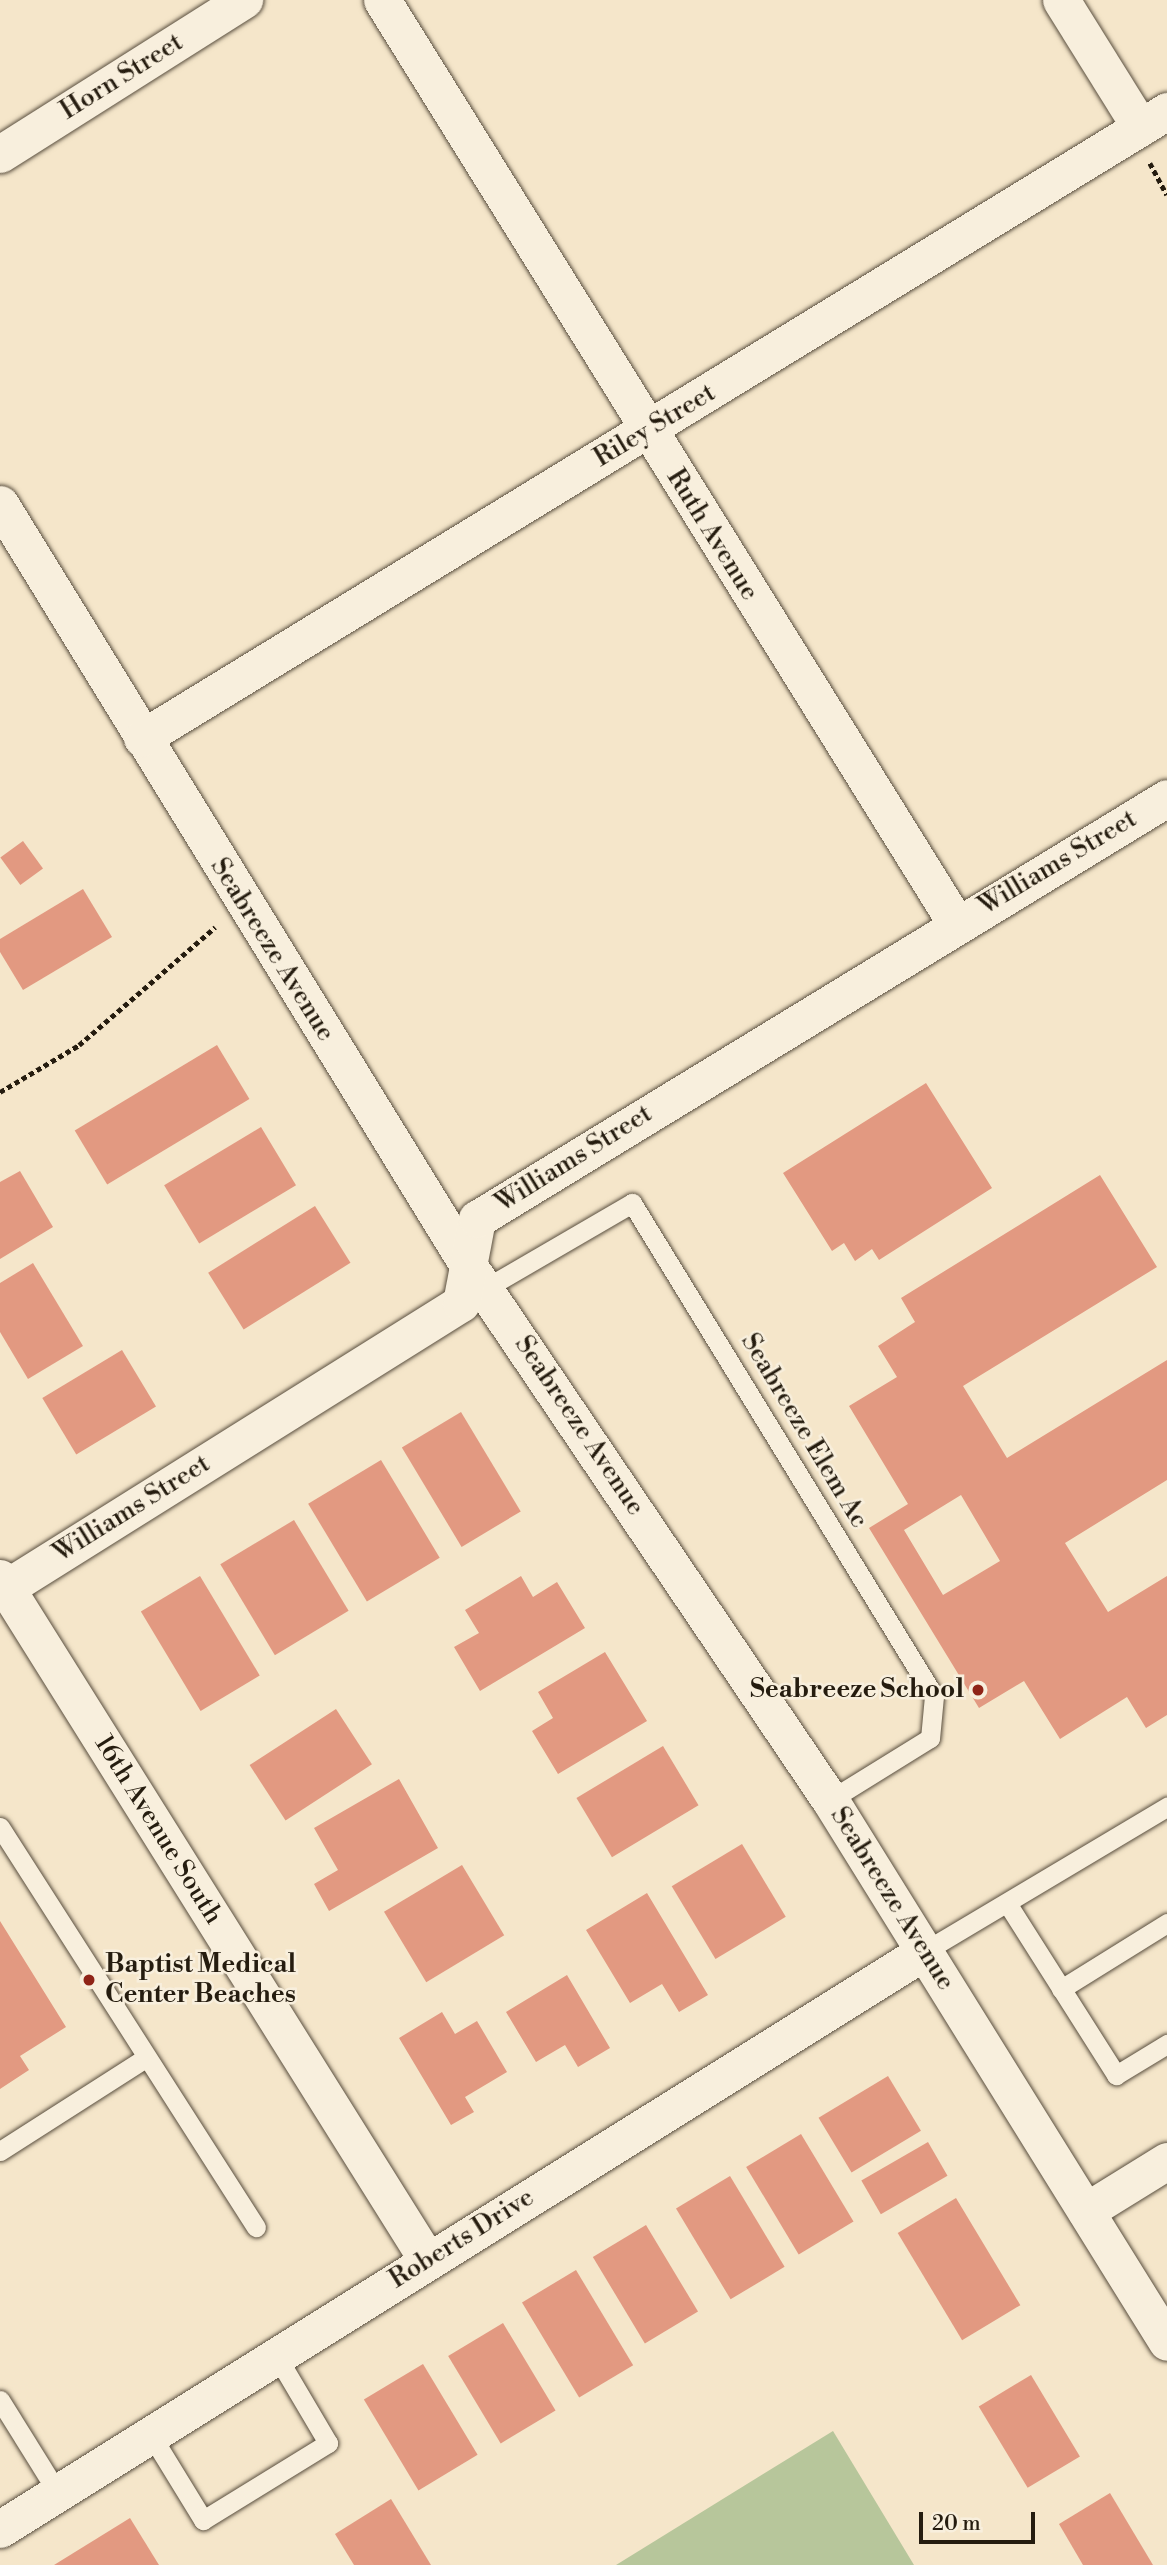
<!DOCTYPE html>
<style>
body{margin:0}
#map{position:relative;width:1167px;height:2565px;overflow:hidden;background:#f5e6ca;font-family:"Libre Bodoni",serif}
div>[style]{position:absolute}
[style*='--x']{left:calc(var(--x)*1px);top:calc(var(--y)*1px);width:calc(var(--w)*1px);rotate:calc(var(--a)*1deg)}
.green>*{inset:0;background:#b7c69b}
.building>*{inset:0;background:#e29981;transform-origin:0 0}
.path>*{height:4.5px;margin-top:-2.25px;transform-origin:0;background:repeating-linear-gradient(90deg,#251c0f 0 5px,transparent 0 8.5px)}
.roads{filter:drop-shadow(0 0 2px #594e3e) drop-shadow(0 0 2px #594e3e)}
.lane>*{height:19px;margin:-9.5px;padding:0 9.5px;transform-origin:9.5px;border-radius:9.5px;background:#f8efdd}
.street>*{height:37px;margin:-18.5px;padding:0 18.5px;transform-origin:18.5px;border-radius:18.5px;background:#f8efdd}
.dots>*{width:19px;height:19px;translate:-50% -50%;box-sizing:border-box;border:4px solid #f8efdd;border-radius:50%}
span{translate:-50% -50%;white-space:nowrap;text-align:center;line-height:1.15;-webkit-text-stroke:5px #f8efdd;paint-order:stroke}
.street-label{font-size:26px;color:#251c0f}
.poi-label{font-size:26px;color:#251c0f;font-weight:700}
.right{translate:-100% -50%;text-align:right}
.left{translate:0 -50%;text-align:left}
.scale{position:absolute;left:919px;top:2512px;width:116px;height:32px;box-sizing:border-box;border:4px solid #251c0f;border-top:0;padding-left:9px;font-size:21px;line-height:24px;white-space:nowrap;color:#251c0f;-webkit-text-stroke:5px #f8efdd;paint-order:stroke}
</style>
<div id="map">
<div class="green">
<div style="clip-path:polygon(833px 2431px,914px 2565px,616px 2565px)"></div>
</div>
<div class="building">
<div style="left:23px;top:841px;width:34px;height:28px;rotate:54deg"></div>
<div style="clip-path:polygon(83px 889px,112px 937px,23px 990px,0 952px,0 939px)"></div>
<div style="left:217px;top:1045px;width:63px;height:166px;rotate:59deg"></div>
<div style="clip-path:polygon(926px 1083px,992px 1188px,879px 1260px,872px 1249px,855px 1261px,844px 1243px,832px 1251px,783px 1173px)"></div>
<div style="left:261px;top:1127px;width:68px;height:113px;rotate:59deg"></div>
<div style="clip-path:polygon(20px 1171px,53px 1227px,0 1259px,0 1182px)"></div>
<div style="clip-path:polygon(evenodd,1100px 1175px,1157px 1267px,963px 1386px,1007px 1458px,1167px 1360px,1167px 1480px,1065px 1543px,1108px 1612px,1167px 1576px,1167px 1715px,1146px 1728px,1127px 1697px,1060px 1739px,1024px 1681px,979px 1708px,869px 1528px,908px 1504px,849px 1406px,897px 1377px,878px 1346px,915px 1322px,901px 1298px,1100px 1175px,961px 1495px,1000px 1561px,943px 1595px,904px 1530px,961px 1495px)"></div>
<div style="left:315px;top:1206px;width:67px;height:126px;rotate:58deg"></div>
<div style="clip-path:polygon(33px 1263px,83px 1346px,28px 1379px,0 1332px,0 1283px)"></div>
<div style="left:122px;top:1350px;width:66px;height:93px;rotate:59deg"></div>
<div style="left:461px;top:1412px;width:116px;height:69px;rotate:59deg"></div>
<div style="left:381px;top:1460px;width:114px;height:85px;rotate:59deg"></div>
<div style="left:294px;top:1520px;width:106px;height:86px;rotate:59deg"></div>
<div style="left:200px;top:1576px;width:116px;height:69px;rotate:59deg"></div>
<div style="clip-path:polygon(521px 1576px,533px 1597px,557px 1582px,585px 1628px,480px 1691px,454px 1647px,479px 1633px,465px 1610px)"></div>
<div style="clip-path:polygon(605px 1652px,647px 1721px,558px 1774px,532px 1731px,553px 1718px,538px 1692px)"></div>
<div style="left:336px;top:1709px;width:66px;height:103px;rotate:57deg"></div>
<div style="left:663px;top:1746px;width:69px;height:101px;rotate:59deg"></div>
<div style="clip-path:polygon(399px 1779px,438px 1848px,329px 1911px,314px 1884px,338px 1870px,314px 1828px)"></div>
<div style="left:742px;top:1844px;width:85px;height:82px;rotate:59deg"></div>
<div style="left:462px;top:1865px;width:82px;height:91px;rotate:59deg"></div>
<div style="clip-path:polygon(647px 1893px,708px 1995px,679px 2012px,662px 1984px,630px 2003px,586px 1930px)"></div>
<div style="clip-path:polygon(0 1921px,66px 2027px,20px 2056px,29px 2070px,0 2089px)"></div>
<div style="clip-path:polygon(567px 1975px,610px 2048px,578px 2067px,565px 2045px,536px 2062px,506px 2012px)"></div>
<div style="clip-path:polygon(442px 2012px,455px 2034px,477px 2021px,507px 2072px,465px 2097px,474px 2112px,451px 2125px,399px 2038px)"></div>
<div style="left:888px;top:2076px;width:64px;height:81px;rotate:59deg"></div>
<div style="left:801px;top:2134px;width:102px;height:64px;rotate:59deg"></div>
<div style="left:928px;top:2142px;width:39px;height:77px;rotate:60deg"></div>
<div style="left:730px;top:2176px;width:106px;height:63px;rotate:59deg"></div>
<div style="left:956px;top:2198px;width:125px;height:68px;rotate:59deg"></div>
<div style="left:646px;top:2225px;width:101px;height:62px;rotate:59deg"></div>
<div style="left:576px;top:2270px;width:111px;height:63px;rotate:59deg"></div>
<div style="left:503px;top:2323px;width:102px;height:64px;rotate:59deg"></div>
<div style="left:423px;top:2364px;width:106px;height:69px;rotate:59deg"></div>
<div style="left:1031px;top:2375px;width:95px;height:61px;rotate:59deg"></div>
<div style="clip-path:polygon(1110px 2493px,1153px 2565px,1083px 2565px,1059px 2524px)"></div>
<div style="clip-path:polygon(391px 2499px,431px 2565px,354px 2565px,335px 2534px)"></div>
<div style="clip-path:polygon(130px 2518px,159px 2565px,54px 2565px)"></div>
</div>
<div class="path">
<div style="--x:1150;--y:163;--w:36;--a:62"></div>
<div style="--x:0;--y:1092;--w:92;--a:-30.7"></div>
<div style="--x:79;--y:1045;--w:180;--a:-40.9"></div>
</div>
<div class="roads">
<div class="lane">
<div style="--x:486;--y:1288;--w:169;--a:-30.2"></div>
<div style="--x:632;--y:1203;--w:578;--a:58.51"></div>
<div style="--x:934;--y:1696;--w:42;--a:95.4"></div>
<div style="--x:930;--y:1738;--w:118;--a:148.2"></div>
<div style="--x:0;--y:1827;--w:475;--a:57.4"></div>
<div style="--x:1007;--y:1903;--w:204;--a:57.6"></div>
<div style="--x:1116;--y:2075;--w:60;--a:-31.3"></div>
<div style="--x:925;--y:1951;--w:282;--a:-30.8"></div>
<div style="--x:1061;--y:1989;--w:125;--a:-31.9"></div>
<div style="--x:0;--y:2151;--w:174;--a:-32.6"></div>
<div style="--x:0;--y:2400;--w:110;--a:58.1"></div>
<div style="--x:151;--y:2435;--w:100;--a:58.5"></div>
<div style="--x:203;--y:2520;--w:147;--a:-31.6"></div>
<div style="--x:328;--y:2443;--w:102;--a:-120.6"></div>
</div>
<div class="street">
<div style="--x:382;--y:0;--w:1089;--a:58.13"></div>
<div style="--x:1061;--y:0;--w:150;--a:58.1"></div>
<div style="--x:0;--y:154;--w:289;--a:-32.3"></div>
<div style="--x:0;--y:504;--w:893;--a:58.41"></div>
<div style="--x:468;--y:1265;--w:646;--a:55.92"></div>
<div style="--x:830;--y:1800;--w:638;--a:58.13"></div>
<div style="--x:142;--y:738;--w:1202;--a:-31.45"></div>
<div style="--x:0;--y:1578;--w:806;--a:57.93"></div>
<div style="--x:6;--y:1588;--w:537;--a:-32.06"></div>
<div style="--x:461;--y:1303;--w:86;--a:-79.2"></div>
<div style="--x:477;--y:1219;--w:808;--a:-31.39"></div>
<div style="--x:1086;--y:2211;--w:95;--a:-31.7"></div>
<div style="--x:0;--y:2529;--w:1091;--a:-32"></div>
</div>
</div>
<div class="dots">
<div style="left:978px;top:1690px;background:#8f2418"></div>
<div style="left:89px;top:1980px;background:#8f2418"></div>
</div>
<div class="street-label">
<span style="left:122px;top:77px;rotate:-32deg">Horn Street</span>
<span style="left:655px;top:426px;rotate:-31deg">Riley Street</span>
<span style="left:712px;top:535px;rotate:58deg">Ruth Avenue</span>
<span style="left:1058px;top:863px;rotate:-31deg">Williams Street</span>
<span style="left:272px;top:950px;rotate:58deg">Seabreeze Avenue</span>
<span style="left:574px;top:1159px;rotate:-32deg">Williams Street</span>
<span style="left:579px;top:1426px;rotate:56deg">Seabreeze Avenue</span>
<span style="left:804px;top:1431px;rotate:59deg">Seabreeze Elem Ac</span>
<span style="left:132px;top:1509px;rotate:-32deg">Williams Street</span>
<span style="left:158px;top:1830px;rotate:58deg">16th Avenue South</span>
<span style="left:892px;top:1899px;rotate:58deg">Seabreeze Avenue</span>
<span style="left:462px;top:2239px;rotate:-32deg">Roberts Drive</span>
</div>
<div class="poi-label">
<span class="right" style="left:964px;top:1690px">Seabreeze School</span>
<span class="left" style="left:105px;top:1980px">Baptist Medical<br>Center Beaches</span>
</div>
<div class="scale">20 m</div>
</div>
